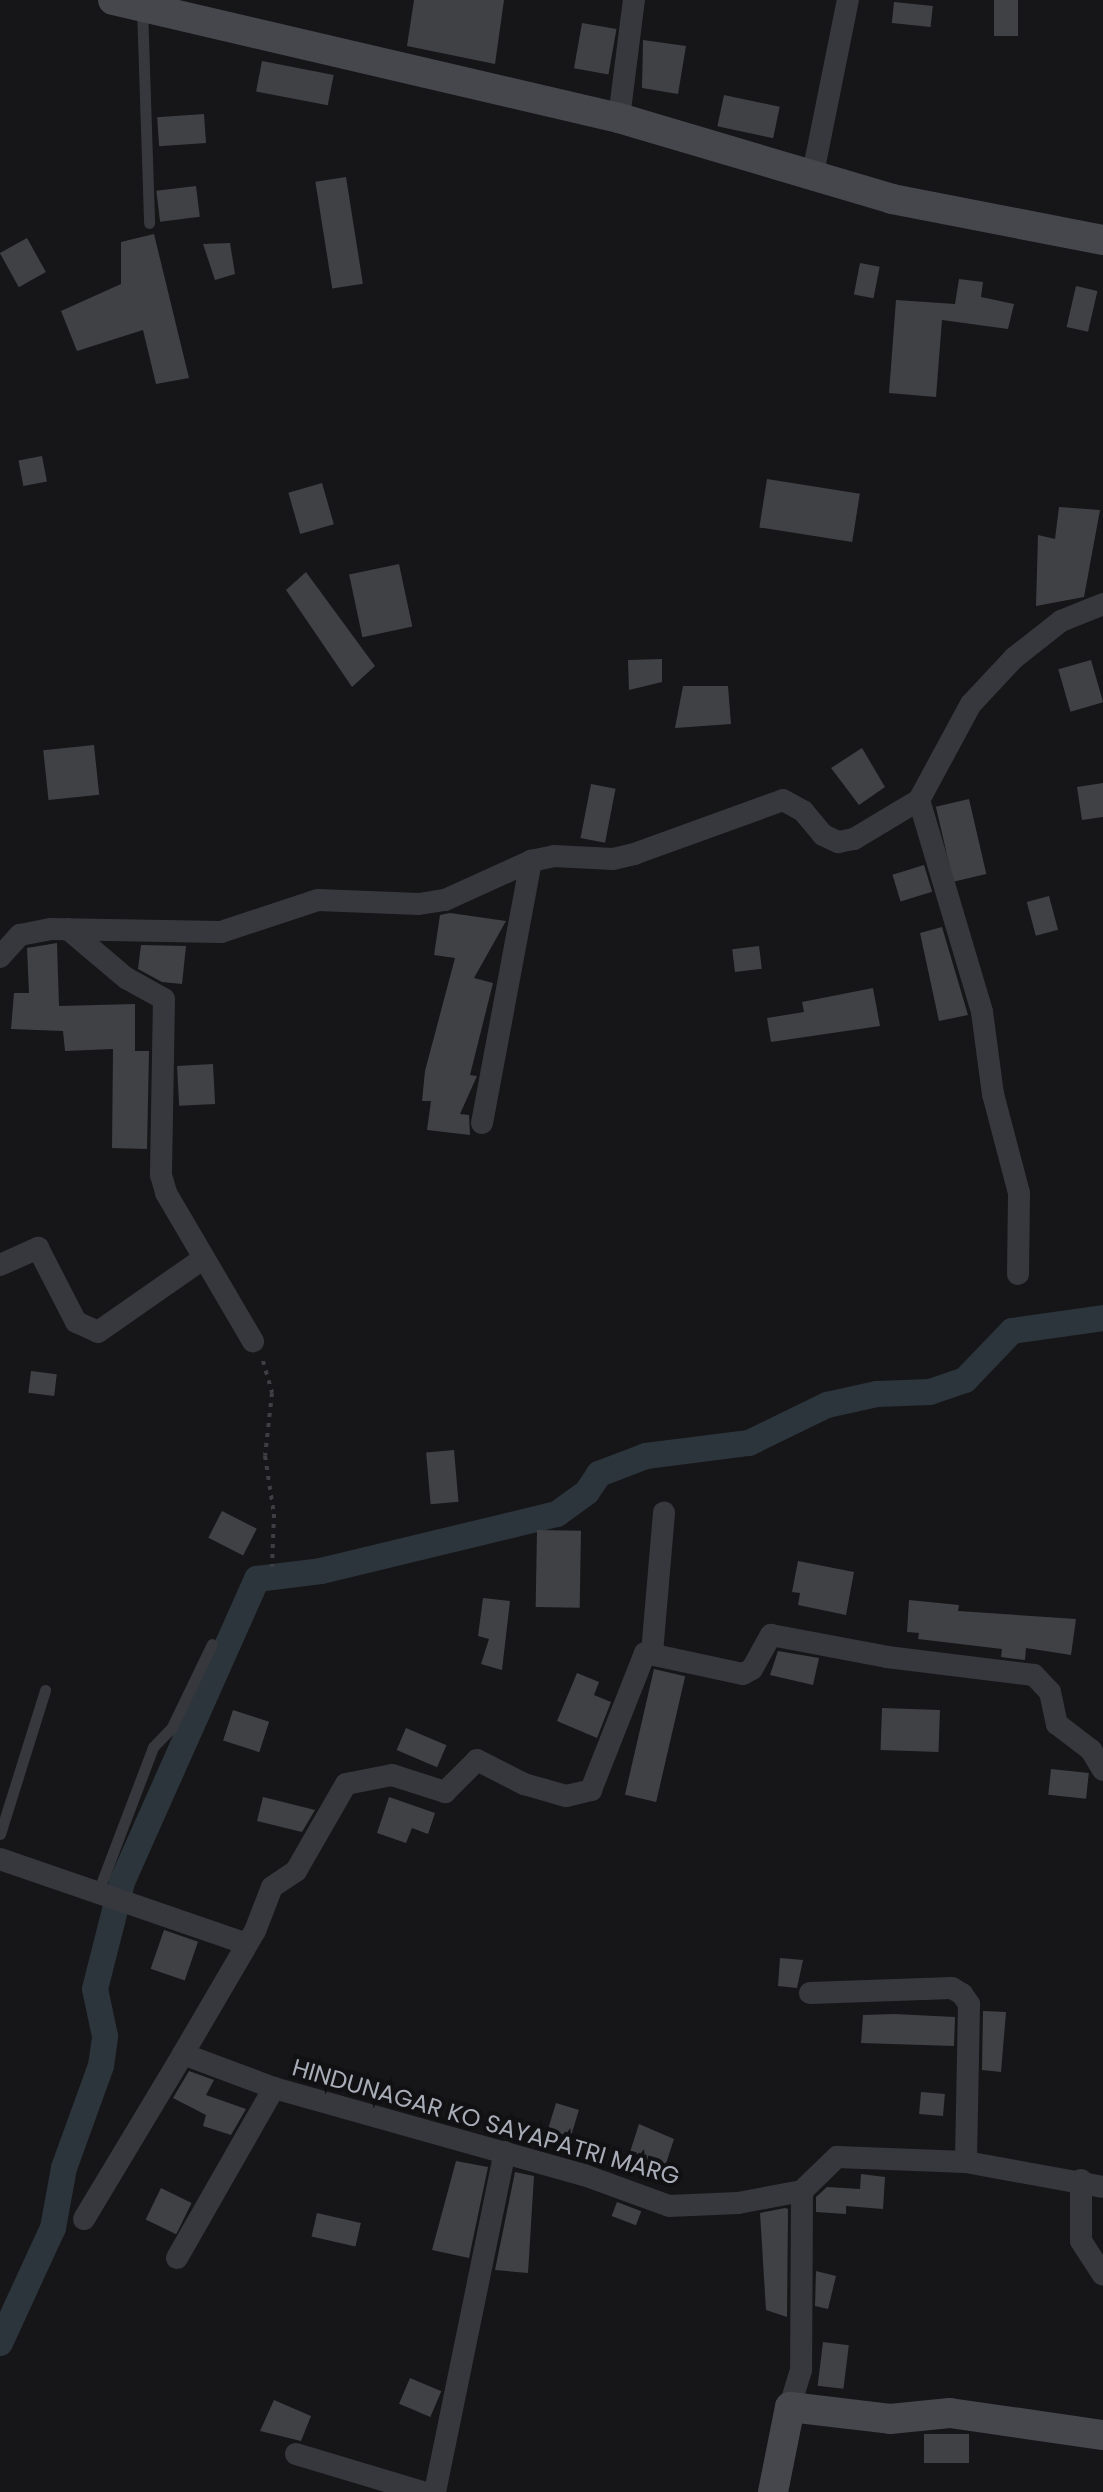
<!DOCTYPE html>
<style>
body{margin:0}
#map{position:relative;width:1103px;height:2492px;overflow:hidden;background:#161618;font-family:Poppins,sans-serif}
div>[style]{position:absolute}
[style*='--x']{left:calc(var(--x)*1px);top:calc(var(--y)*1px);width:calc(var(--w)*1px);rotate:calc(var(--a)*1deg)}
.canal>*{height:26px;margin:-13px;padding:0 13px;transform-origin:13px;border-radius:13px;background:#2c353c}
.building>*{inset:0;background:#404145;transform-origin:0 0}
.path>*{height:4px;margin-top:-2px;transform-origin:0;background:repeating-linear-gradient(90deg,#3d3f44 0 4px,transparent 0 10px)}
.lane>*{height:11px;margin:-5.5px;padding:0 5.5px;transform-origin:5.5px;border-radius:5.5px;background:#37383d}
.street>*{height:22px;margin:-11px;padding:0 11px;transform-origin:11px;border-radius:11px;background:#37383d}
.secondary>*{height:30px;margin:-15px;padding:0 15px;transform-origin:15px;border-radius:15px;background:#45474d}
span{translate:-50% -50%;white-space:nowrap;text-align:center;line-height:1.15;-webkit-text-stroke:8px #111113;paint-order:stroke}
.street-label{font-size:24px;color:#a8adb8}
</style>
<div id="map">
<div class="canal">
<div style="--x:0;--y:2343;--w:127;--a:-65.3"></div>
<div style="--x:53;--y:2228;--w:61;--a:-79.6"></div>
<div style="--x:64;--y:2168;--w:109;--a:-70.1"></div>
<div style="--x:101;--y:2066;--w:30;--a:-82"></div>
<div style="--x:105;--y:2036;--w:48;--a:-102"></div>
<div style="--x:95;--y:1989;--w:110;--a:-75.8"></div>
<div style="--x:122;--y:1882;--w:332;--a:-66"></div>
<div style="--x:257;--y:1579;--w:64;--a:-7.1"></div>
<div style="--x:321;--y:1571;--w:243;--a:-13.6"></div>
<div style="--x:557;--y:1514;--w:37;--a:-36"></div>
<div style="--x:587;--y:1492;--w:22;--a:-56"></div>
<div style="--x:599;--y:1474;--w:50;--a:-21"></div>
<div style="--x:646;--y:1456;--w:104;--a:-7.2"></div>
<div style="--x:749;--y:1443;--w:87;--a:-26"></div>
<div style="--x:827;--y:1405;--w:51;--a:-12.4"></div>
<div style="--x:877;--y:1394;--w:53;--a:-2.2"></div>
<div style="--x:930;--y:1392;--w:37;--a:-19"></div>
<div style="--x:965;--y:1380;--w:68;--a:-46.2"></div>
<div style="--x:1012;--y:1331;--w:92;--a:-8.1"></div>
</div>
<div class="building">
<div style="clip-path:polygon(414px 0,504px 0,495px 64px,407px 46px)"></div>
<div style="left:994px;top:0;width:24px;height:36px"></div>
<div style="left:894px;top:2px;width:39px;height:21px;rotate:6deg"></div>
<div style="left:582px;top:23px;width:35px;height:46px;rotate:10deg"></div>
<div style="clip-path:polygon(643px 40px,686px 46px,678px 94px,642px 88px)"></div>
<div style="left:262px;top:61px;width:73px;height:31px;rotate:11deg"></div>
<div style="left:724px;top:95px;width:57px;height:32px;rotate:12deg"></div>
<div style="left:204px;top:114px;width:29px;height:47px;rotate:86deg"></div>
<div style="left:346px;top:177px;width:108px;height:31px;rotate:81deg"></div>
<div style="left:196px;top:186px;width:31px;height:40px;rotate:83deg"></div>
<div style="clip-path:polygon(154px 234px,189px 378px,156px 384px,143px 330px,77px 351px,61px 311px,121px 284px,121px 242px)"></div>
<div style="left:27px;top:238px;width:39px;height:31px;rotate:61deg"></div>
<div style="clip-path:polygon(230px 243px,235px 274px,215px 280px,203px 244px)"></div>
<div style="left:860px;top:263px;width:20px;height:32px;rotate:11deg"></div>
<div style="clip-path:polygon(959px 279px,983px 282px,981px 297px,1014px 304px,1008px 329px,942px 320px,936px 397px,889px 393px,896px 300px,955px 304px)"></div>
<div style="left:1076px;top:286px;width:22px;height:42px;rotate:13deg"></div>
<div style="left:42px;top:456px;width:26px;height:24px;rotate:79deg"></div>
<div style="left:767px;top:479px;width:94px;height:49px;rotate:9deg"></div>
<div style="left:322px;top:483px;width:43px;height:35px;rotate:74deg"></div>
<div style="clip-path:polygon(1059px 507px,1100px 510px,1084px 597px,1036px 606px,1038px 535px,1055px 539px)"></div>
<div style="left:399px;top:564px;width:64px;height:51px;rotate:78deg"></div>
<div style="clip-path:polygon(306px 572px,375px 666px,352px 687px,286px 590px)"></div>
<div style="clip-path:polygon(662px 659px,662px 682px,629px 690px,628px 660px)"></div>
<div style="left:1091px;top:660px;width:44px;height:34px;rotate:74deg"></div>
<div style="clip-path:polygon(683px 686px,728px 686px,731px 724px,675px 728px)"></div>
<div style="left:94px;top:745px;width:50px;height:51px;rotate:84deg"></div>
<div style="clip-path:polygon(862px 748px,885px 787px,859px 805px,831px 768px)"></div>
<div style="clip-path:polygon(1103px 783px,1103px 817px,1082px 820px,1077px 787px)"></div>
<div style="left:591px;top:784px;width:25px;height:55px;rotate:11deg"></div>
<div style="left:969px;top:799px;width:77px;height:34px;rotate:77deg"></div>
<div style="left:924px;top:865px;width:28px;height:33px;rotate:73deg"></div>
<div style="left:1049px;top:896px;width:35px;height:23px;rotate:75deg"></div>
<div style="clip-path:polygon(450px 913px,506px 921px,474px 978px,493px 983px,470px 1075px,477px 1076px,460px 1114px,469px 1115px,470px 1135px,427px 1130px,431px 1101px,422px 1101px,425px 1071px,455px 958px,434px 955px,440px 915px)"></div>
<div style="clip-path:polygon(942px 927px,968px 1015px,939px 1021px,920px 933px)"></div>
<div style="clip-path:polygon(57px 943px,59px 1006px,135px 1004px,135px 1051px,149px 1051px,147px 1149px,112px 1148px,113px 1049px,65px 1051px,63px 1031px,11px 1029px,14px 993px,29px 993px,27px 948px)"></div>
<div style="clip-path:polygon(141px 945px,186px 946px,182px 984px,162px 982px,138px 969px)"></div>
<div style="left:759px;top:946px;width:23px;height:27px;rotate:83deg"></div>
<div style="clip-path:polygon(873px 988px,880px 1026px,771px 1042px,767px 1018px,804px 1012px,802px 1002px)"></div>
<div style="left:213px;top:1064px;width:40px;height:36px;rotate:87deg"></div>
<div style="left:31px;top:1371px;width:26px;height:22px;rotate:7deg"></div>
<div style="left:454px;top:1450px;width:52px;height:28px;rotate:85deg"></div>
<div style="left:222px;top:1511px;width:39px;height:30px;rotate:27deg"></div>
<div style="left:537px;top:1530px;width:44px;height:77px;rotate:1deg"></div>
<div style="clip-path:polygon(798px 1561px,854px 1572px,846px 1615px,798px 1605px,800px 1593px,792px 1592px)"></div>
<div style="clip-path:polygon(483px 1598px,510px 1601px,502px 1670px,481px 1664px,489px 1639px,478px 1636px)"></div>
<div style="clip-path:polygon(909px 1600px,959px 1605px,958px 1611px,1076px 1619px,1071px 1655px,1026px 1648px,1025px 1660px,1001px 1657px,1002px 1649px,918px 1639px,919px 1633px,907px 1632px)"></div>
<div style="clip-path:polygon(778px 1651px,819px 1658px,813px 1685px,770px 1675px)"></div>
<div style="left:654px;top:1669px;width:32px;height:129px;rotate:13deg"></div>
<div style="clip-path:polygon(577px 1673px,599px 1682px,594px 1695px,611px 1702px,597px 1738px,557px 1721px)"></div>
<div style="left:882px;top:1708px;width:58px;height:42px;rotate:2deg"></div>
<div style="left:233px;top:1710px;width:38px;height:32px;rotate:18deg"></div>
<div style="left:406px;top:1728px;width:44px;height:24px;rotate:23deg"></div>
<div style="left:1051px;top:1769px;width:38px;height:26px;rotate:6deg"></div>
<div style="clip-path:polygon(263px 1797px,315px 1810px,302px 1832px,257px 1821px)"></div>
<div style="clip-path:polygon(389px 1797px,435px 1813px,428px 1834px,412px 1828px,406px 1843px,377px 1833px)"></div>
<div style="left:164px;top:1930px;width:36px;height:41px;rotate:19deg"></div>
<div style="clip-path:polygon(780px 1958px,803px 1960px,797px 1988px,778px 1986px)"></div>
<div style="clip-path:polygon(983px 2011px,1006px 2012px,1001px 2072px,982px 2070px)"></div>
<div style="clip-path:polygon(894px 2014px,955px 2017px,954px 2046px,861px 2043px,863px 2015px)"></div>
<div style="clip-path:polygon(189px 2071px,214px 2080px,206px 2095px,246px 2109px,231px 2135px,203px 2126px,206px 2115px,173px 2098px)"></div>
<div style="left:921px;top:2092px;width:24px;height:22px;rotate:5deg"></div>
<div style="left:556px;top:2103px;width:24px;height:28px;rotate:17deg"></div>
<div style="clip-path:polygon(639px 2124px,674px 2139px,661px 2179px,635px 2170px,640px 2155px,630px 2152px)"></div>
<div style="clip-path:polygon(456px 2161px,488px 2167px,469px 2258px,432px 2250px)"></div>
<div style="clip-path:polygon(515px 2172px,534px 2176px,528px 2273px,495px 2270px)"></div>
<div style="clip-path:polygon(861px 2174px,885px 2177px,883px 2209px,846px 2206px,846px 2214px,816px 2212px,816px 2197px,827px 2187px,860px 2189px)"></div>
<div style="left:161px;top:2188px;width:34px;height:35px;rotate:26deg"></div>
<div style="left:617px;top:2202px;width:26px;height:15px;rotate:21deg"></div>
<div style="clip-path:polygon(785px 2208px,788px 2209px,787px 2317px,766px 2310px,760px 2213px)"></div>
<div style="left:317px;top:2213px;width:45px;height:24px;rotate:13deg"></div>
<div style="clip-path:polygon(816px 2271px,836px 2276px,828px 2309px,815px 2306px)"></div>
<div style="left:823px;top:2342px;width:26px;height:44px;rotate:7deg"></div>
<div style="left:410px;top:2378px;width:34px;height:28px;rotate:23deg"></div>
<div style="clip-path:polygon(274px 2400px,311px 2416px,301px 2441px,260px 2431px)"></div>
<div style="left:924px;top:2434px;width:45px;height:29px"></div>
</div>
<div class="path">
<div style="--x:263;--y:1361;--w:33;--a:74"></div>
<div style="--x:272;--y:1393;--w:63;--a:96.3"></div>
<div style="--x:265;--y:1456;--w:59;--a:81.2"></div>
<div style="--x:274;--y:1514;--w:53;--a:92.2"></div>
</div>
<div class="lane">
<div style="--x:142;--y:8;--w:215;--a:88.1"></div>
<div style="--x:0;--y:1834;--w:151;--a:-72.6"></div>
<div style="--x:98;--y:1892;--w:155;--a:-69.2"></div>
<div style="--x:153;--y:1747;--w:28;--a:-46"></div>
<div style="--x:172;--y:1727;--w:92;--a:-64.3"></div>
</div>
<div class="street">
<div style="--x:619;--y:118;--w:119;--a:-82.8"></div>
<div style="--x:812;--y:178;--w:182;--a:-78.6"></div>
<div style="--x:919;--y:800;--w:221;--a:73.4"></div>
<div style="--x:982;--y:1012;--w:83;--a:82.4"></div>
<div style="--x:993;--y:1094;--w:102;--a:75.3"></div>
<div style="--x:1019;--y:1193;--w:81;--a:90.7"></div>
<div style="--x:68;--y:929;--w:76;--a:40.2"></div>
<div style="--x:126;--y:978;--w:43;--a:28.9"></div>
<div style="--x:164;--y:999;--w:176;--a:91"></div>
<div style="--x:161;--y:1175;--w:19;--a:74"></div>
<div style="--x:166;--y:1193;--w:172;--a:59.6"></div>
<div style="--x:0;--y:957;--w:30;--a:-48"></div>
<div style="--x:20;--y:935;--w:32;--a:-11"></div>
<div style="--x:51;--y:929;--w:170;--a:1"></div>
<div style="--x:221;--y:932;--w:102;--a:-18.3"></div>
<div style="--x:318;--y:900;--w:101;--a:2.3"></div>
<div style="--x:419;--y:904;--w:26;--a:-9"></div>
<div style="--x:445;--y:900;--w:94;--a:-24.4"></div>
<div style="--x:531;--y:861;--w:24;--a:-12"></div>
<div style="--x:554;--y:856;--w:59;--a:2.9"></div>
<div style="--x:613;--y:859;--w:22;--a:-13"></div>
<div style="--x:634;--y:854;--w:158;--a:-19.9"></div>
<div style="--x:783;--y:800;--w:23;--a:29"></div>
<div style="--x:803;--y:811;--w:31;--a:50"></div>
<div style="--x:823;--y:835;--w:17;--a:25"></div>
<div style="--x:838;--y:842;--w:16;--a:-11"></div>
<div style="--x:854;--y:839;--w:76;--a:-31"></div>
<div style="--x:919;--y:800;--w:109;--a:-61.6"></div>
<div style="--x:971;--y:704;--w:63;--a:-46.9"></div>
<div style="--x:1014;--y:658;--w:60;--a:-38.2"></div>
<div style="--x:1061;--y:621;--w:45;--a:-22"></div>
<div style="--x:482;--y:1123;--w:267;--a:-79.4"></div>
<div style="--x:0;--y:1265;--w:42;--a:-24.1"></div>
<div style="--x:38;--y:1248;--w:83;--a:62.8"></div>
<div style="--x:76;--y:1322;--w:24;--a:24"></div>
<div style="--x:98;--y:1332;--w:129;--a:-34.9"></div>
<div style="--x:652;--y:1653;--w:141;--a:-85.1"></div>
<div style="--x:0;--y:1859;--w:261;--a:19"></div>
<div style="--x:810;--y:1993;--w:142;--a:-2"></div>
<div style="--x:952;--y:1988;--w:12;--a:31"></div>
<div style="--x:962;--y:1994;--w:12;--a:55"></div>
<div style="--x:969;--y:2004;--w:158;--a:91.1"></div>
<div style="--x:183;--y:2054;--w:143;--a:-59.7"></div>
<div style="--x:255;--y:1931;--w:47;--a:-68.9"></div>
<div style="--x:272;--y:1887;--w:29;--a:-34"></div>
<div style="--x:296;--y:1871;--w:100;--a:-60.1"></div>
<div style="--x:346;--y:1784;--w:47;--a:-11.1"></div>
<div style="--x:392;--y:1775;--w:56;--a:17.8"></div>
<div style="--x:445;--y:1792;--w:45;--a:-45"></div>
<div style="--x:477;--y:1760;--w:53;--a:27.1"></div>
<div style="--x:524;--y:1784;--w:44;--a:15.9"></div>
<div style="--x:566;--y:1796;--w:26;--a:-13"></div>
<div style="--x:591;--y:1790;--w:147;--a:-68.5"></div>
<div style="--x:645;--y:1653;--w:100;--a:12.1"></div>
<div style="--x:743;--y:1674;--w:10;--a:-29"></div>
<div style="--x:752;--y:1669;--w:39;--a:-61"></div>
<div style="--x:771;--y:1635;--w:118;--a:10.7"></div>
<div style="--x:887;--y:1657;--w:148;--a:7"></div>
<div style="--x:1034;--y:1675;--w:23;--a:47"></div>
<div style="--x:1050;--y:1692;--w:33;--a:78"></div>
<div style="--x:1057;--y:1724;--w:43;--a:37.4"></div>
<div style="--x:1091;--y:1750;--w:23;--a:59"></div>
<div style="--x:1081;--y:2180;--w:61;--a:90"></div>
<div style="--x:1081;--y:2241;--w:40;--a:57.1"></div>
<div style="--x:802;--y:2191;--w:49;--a:-44.2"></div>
<div style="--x:837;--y:2157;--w:129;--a:2.2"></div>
<div style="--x:966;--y:2162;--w:139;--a:10.3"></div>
<div style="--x:84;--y:2219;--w:192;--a:-59"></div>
<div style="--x:183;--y:2054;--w:97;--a:20.5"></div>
<div style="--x:274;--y:2088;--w:322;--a:15.7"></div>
<div style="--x:584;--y:2175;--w:90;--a:20"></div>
<div style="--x:669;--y:2206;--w:69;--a:-2.5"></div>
<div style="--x:738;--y:2203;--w:65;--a:-10.6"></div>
<div style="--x:802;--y:2191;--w:179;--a:90.3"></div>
<div style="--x:801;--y:2370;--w:39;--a:107"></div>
<div style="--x:177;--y:2258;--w:196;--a:-60.3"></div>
<div style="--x:296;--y:2454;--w:133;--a:16.7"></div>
<div style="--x:435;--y:2492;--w:347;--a:-78.4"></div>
</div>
<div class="secondary">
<div style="--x:113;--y:0;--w:520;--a:13.13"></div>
<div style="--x:619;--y:118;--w:285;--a:16.5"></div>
<div style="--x:892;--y:199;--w:215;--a:11"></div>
<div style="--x:773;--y:2492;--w:87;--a:-78.7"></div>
<div style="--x:790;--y:2407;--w:101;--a:6.8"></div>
<div style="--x:890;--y:2419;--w:60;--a:-5.7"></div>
<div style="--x:950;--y:2413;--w:155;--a:8.2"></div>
</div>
<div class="street-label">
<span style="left:486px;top:2122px;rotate:16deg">HINDUNAGAR KO SAYAPATRI MARG</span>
</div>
</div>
